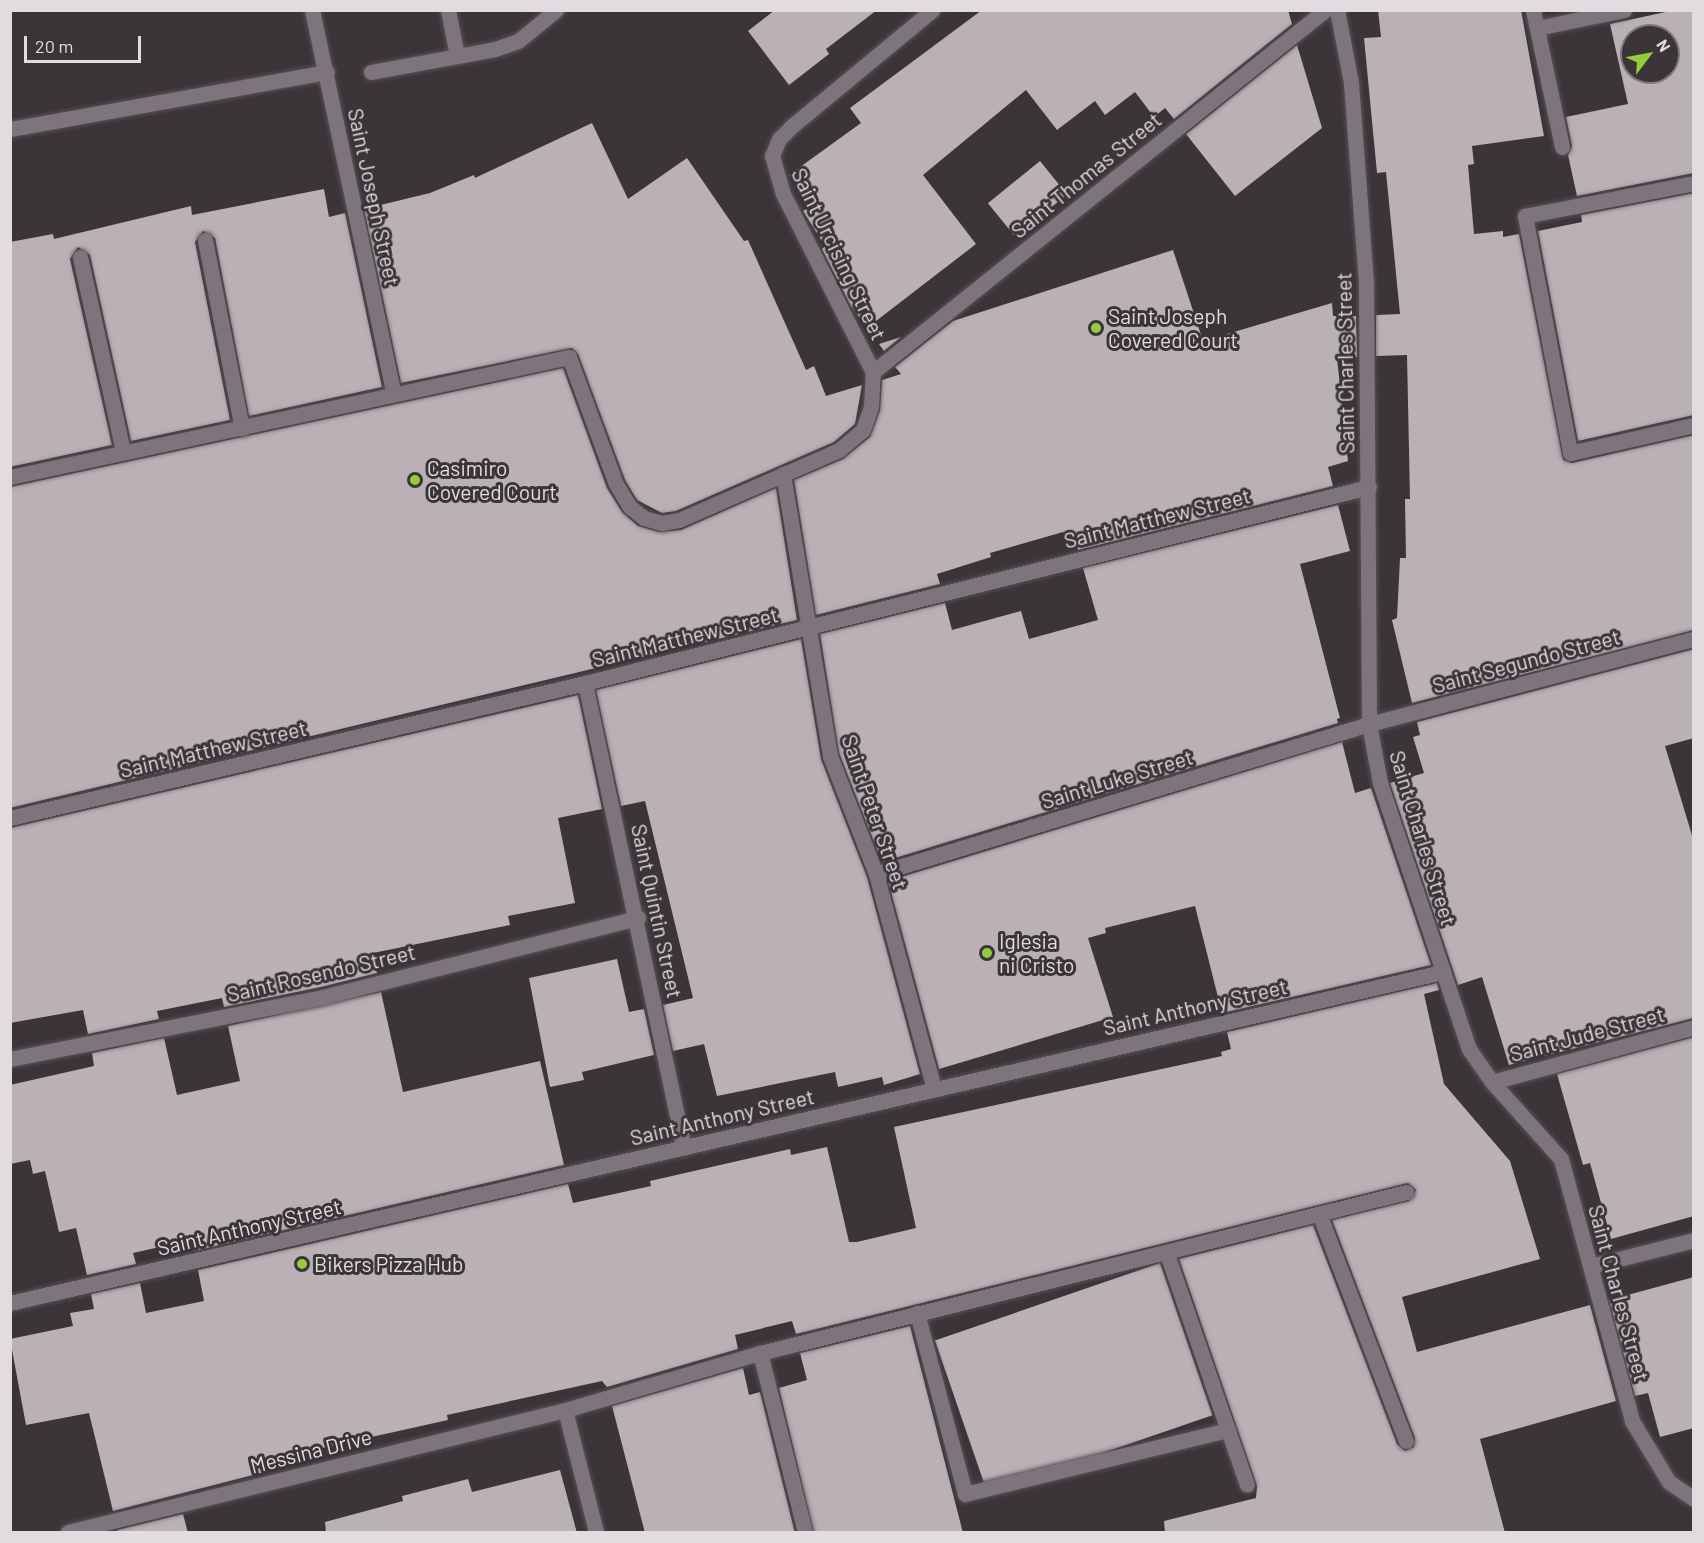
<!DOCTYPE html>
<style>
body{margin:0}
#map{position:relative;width:1704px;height:1543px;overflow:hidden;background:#3b3439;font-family:Barlow,sans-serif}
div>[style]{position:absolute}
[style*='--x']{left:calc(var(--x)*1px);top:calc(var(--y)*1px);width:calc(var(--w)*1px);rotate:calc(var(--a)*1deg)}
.building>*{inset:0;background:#bab1b7;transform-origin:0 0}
.roads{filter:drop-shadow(0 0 2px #575255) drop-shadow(0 0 2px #575255)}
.minor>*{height:15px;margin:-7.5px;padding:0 7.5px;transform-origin:7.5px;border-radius:7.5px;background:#7d757b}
.dots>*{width:16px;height:16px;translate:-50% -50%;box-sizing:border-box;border:3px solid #3b3439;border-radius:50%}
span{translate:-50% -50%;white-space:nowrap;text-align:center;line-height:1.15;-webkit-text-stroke:6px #3b3439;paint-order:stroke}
.street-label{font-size:21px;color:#e1dcdf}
.poi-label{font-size:21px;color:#e1dcdf}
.left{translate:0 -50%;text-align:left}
.frame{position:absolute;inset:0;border:12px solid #e1dcdf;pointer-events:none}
.north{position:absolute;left:1620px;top:24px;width:60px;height:60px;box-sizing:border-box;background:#3b3439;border:2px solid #7d777b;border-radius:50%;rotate:58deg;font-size:16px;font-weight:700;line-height:24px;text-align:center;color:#e1dcdf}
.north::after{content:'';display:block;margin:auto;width:21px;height:27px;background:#94cc3c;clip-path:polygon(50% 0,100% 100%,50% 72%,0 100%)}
.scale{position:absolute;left:24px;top:36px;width:117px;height:27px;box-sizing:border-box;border:3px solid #e1dcdf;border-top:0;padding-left:8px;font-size:18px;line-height:21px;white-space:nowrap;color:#e1dcdf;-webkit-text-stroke:4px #3b3439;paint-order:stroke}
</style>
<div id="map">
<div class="building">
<div style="clip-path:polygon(775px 10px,877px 10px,826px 49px,829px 54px,789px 85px,748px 31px)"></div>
<div style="clip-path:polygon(982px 10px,1288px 10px,1292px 24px,1174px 119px,1165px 108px,1154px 117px,1135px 92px,1105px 115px,1095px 101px,1057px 130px,1026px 90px,923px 175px,976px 244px,867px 328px,851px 306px,822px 249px,825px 246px,803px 211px,811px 205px,789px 175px,861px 123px,850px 108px)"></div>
<div style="clip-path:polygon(1378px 10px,1521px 10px,1544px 136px,1472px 146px,1474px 164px,1468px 165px,1474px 234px,1503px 231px,1503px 237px,1519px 234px,1563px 460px,1572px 463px,1694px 435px,1694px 630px,1412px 703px,1392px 620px,1397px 618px,1400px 558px,1406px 558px,1405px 499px,1410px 499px,1407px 355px,1376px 356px,1376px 315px,1400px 314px,1386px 172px,1377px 173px,1364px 38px,1381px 37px)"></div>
<div style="clip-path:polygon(evenodd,1675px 10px,1694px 10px,1694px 173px,1577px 196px,1568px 155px,1572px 146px,1566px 117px,1628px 104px,1610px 24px,1675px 10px,1632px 36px,1668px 36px,1668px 72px,1632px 72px,1632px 36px)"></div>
<div style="clip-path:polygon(1297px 45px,1322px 128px,1235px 196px,1186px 134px)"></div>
<div style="clip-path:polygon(592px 123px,628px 199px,687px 158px,744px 241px,748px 240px,806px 370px,814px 366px,826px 396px,862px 385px,855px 424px,834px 442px,676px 511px,662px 513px,637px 500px,625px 480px,578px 354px,572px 348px,401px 383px,364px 209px,430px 193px,474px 175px,475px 178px)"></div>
<div style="left:1040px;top:161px;width:43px;height:67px;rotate:51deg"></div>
<div style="clip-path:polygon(324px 189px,329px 217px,345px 213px,382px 387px,249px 416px,215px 238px,203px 231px,195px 242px,230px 420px,131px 441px,90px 255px,78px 247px,70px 259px,112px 445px,10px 467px,10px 242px,53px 234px,54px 239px,191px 206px,192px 215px)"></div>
<div style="clip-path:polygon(1694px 193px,1694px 415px,1578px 441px,1538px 231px,1582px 222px,1581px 215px)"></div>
<div style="clip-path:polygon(1173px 250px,1203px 341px,1332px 303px,1333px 316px,1356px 316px,1357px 357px,1337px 358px,1348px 461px,1328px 467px,1333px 486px,1078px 550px,1074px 534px,1064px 537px,1063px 532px,990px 553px,991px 557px,937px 574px,940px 584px,816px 615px,794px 480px,843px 459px,870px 437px,880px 410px,882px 380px,901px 374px,895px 367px,953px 321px)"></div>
<div style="clip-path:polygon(901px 337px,884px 351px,879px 344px)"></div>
<div style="clip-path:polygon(563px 368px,607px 488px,622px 512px,638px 526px,659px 532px,681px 530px,776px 488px,797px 620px,10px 808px,10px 487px)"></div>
<div style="clip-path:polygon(1338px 505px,1350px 551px,1300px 564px,1340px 718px,1337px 719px,1338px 723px,882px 862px,839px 753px,820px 634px,945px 603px,952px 630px,1021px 611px,1029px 639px,1098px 620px,1083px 568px)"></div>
<div style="clip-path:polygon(801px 639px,821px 759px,867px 877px,920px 1074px,884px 1085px,882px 1077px,838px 1087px,835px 1072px,717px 1096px,704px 1044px,673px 1051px,663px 1005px,693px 998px,645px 801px,621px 806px,596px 690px)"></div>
<div style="clip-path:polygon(1694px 649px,1694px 738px,1665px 746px,1694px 842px,1694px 1018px,1509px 1065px,1482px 977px,1458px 985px,1390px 783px,1424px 773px,1413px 737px,1420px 735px,1417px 722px)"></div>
<div style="clip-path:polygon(578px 695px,602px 809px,558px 818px,575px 903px,508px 916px,510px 925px,373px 953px,377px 973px,321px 987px,224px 1007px,222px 998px,157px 1011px,159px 1019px,88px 1034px,83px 1010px,10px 1023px,10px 828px)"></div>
<div style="clip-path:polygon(1342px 742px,1355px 793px,1371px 788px,1431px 965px,1222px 1013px,1195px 906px,1105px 928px,1106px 933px,1088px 938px,1113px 1017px,939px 1069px,888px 881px)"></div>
<div style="clip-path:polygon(617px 959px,629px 1012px,644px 1009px,654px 1055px,582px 1072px,584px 1080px,550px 1087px,529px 978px)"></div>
<div style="clip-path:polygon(1437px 983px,1439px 990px,1424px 994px,1444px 1084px,1510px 1161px,1540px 1259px,1402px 1297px,1417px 1352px,1590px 1305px,1616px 1401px,1480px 1439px,1505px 1533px,1165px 1533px,1164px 1521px,1256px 1498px,1257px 1486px,1179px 1259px,1313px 1225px,1397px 1444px,1405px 1451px,1414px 1447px,1415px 1438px,1332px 1220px,1409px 1201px,1416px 1190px,1408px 1183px,796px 1334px,792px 1321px,735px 1335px,738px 1349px,607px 1387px,602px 1381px,447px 1415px,448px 1420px,304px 1452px,307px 1461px,113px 1511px,89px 1413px,26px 1425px,10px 1339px,73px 1326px,70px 1313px,94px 1309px,91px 1294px,140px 1283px,146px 1313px,204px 1301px,198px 1270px,568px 1184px,573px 1203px,651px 1186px,650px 1181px,790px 1149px,791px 1155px,827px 1147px,849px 1242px,857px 1242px,916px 1228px,894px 1127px,1222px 1056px,1221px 1052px,1231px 1049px,1227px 1032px)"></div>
<div style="clip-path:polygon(381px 992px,403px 1092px,540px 1061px,564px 1165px,194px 1251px,191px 1240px,133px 1253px,136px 1264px,87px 1275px,76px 1228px,59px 1232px,45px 1171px,33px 1174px,30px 1160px,10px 1164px,10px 1085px,94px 1066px,92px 1053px,164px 1038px,177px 1095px,240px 1081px,228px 1026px)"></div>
<div style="clip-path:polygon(1694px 1037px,1694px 1216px,1611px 1239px,1590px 1163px,1583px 1165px,1557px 1074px)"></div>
<div style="left:1160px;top:1263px;width:161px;height:238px;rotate:71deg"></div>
<div style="clip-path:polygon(1694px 1277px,1694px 1428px,1660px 1437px,1648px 1393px,1635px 1396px,1609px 1300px)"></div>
<div style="clip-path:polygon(910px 1326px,963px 1533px,814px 1533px,779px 1388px,807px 1380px,800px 1353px)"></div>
<div style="clip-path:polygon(743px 1368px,749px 1395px,760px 1392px,795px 1533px,645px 1533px,612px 1406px)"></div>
<div style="clip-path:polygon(560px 1470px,577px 1533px,326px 1533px,325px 1522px,403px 1501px,402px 1496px,468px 1479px,472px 1492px)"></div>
<div style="clip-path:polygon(183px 1514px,188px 1533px,118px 1533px,117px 1530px)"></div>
</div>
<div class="roads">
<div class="minor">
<div style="--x:312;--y:10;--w:390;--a:78"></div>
<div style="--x:448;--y:10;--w:47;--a:78.9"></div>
<div style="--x:1337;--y:10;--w:74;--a:79.1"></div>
<div style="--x:1351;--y:83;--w:202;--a:85.7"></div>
<div style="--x:1366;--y:284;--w:440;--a:89.6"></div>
<div style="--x:1369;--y:724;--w:60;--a:79.4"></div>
<div style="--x:1380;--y:783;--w:280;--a:71.5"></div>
<div style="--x:1469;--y:1049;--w:40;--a:55.1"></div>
<div style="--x:1492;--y:1082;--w:103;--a:48.1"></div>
<div style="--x:1561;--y:1159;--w:271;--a:74.8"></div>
<div style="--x:1632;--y:1421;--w:71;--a:58.8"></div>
<div style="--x:1669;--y:1482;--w:30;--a:34"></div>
<div style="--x:1533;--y:10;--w:140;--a:78"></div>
<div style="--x:1537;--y:28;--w:89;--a:-11.7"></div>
<div style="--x:371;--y:72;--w:126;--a:-10.5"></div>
<div style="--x:495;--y:49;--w:24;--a:-19"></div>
<div style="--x:518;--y:41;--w:49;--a:-39.2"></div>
<div style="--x:10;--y:129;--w:322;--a:-10.2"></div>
<div style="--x:1694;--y:183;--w:172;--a:169"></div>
<div style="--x:1525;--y:216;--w:241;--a:79.2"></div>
<div style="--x:1570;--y:453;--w:127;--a:-12.7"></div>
<div style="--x:205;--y:240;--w:192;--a:78.9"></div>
<div style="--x:80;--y:257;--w:199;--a:77.5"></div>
<div style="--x:873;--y:372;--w:579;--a:-38.69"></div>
<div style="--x:783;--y:474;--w:286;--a:80.5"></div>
<div style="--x:830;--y:756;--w:127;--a:68.7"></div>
<div style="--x:876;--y:874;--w:223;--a:74.9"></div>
<div style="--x:10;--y:477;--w:572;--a:-12.12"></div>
<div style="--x:569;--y:357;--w:135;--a:69.7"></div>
<div style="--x:616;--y:484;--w:27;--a:59"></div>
<div style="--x:630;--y:507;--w:18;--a:38"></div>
<div style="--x:644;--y:518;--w:18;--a:16"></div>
<div style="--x:661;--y:523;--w:18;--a:-9"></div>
<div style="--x:679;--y:520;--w:175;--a:-23.6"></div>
<div style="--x:839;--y:450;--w:31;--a:-40"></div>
<div style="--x:863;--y:430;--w:24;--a:-71"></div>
<div style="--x:871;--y:407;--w:35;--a:-87"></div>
<div style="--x:873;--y:372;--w:199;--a:-116.8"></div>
<div style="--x:783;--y:194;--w:40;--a:-106"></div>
<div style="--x:772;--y:156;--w:18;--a:-68"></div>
<div style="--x:779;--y:139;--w:18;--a:-45"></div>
<div style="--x:792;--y:126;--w:182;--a:-39.6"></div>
<div style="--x:585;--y:683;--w:475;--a:78"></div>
<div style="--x:10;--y:818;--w:591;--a:-13.21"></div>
<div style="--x:585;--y:683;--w:808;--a:-14.04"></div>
<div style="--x:876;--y:874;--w:515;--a:-16.92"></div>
<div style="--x:1369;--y:724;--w:336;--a:-14.7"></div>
<div style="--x:10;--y:1059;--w:319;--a:-11.2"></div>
<div style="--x:323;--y:997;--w:325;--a:-14.1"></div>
<div style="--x:1492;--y:1082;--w:209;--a:-15.2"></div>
<div style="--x:1320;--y:1216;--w:241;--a:69.1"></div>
<div style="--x:1167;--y:1254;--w:244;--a:70.9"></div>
<div style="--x:1591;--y:1266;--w:106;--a:-14.2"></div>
<div style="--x:10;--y:1303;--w:1471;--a:-13.01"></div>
<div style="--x:917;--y:1313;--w:187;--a:75.1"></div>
<div style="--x:965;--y:1494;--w:271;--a:-13.7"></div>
<div style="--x:565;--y:1410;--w:126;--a:75.7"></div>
<div style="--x:68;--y:1532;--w:512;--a:-13.79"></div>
<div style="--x:565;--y:1410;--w:203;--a:-16.3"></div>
<div style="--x:805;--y:1532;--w:185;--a:-104.1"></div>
<div style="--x:760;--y:1353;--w:666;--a:-13.99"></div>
</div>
</div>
<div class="dots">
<div style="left:1096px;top:328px;background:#94cc3c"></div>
<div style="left:415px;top:480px;background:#94cc3c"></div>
<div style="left:987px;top:953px;background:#94cc3c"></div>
<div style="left:302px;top:1264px;background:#94cc3c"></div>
</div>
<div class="street-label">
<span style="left:1086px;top:175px;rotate:-39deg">Saint Thomas Street</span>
<span style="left:374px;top:197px;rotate:78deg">Saint Joseph Street</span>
<span style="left:839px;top:254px;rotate:64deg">Saint Urcising Street</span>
<span style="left:1345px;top:363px;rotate:-91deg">Saint Charles Street</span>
<span style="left:1157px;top:518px;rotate:-14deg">Saint Matthew Street</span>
<span style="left:685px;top:637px;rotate:-14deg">Saint Matthew Street</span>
<span style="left:1526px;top:661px;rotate:-15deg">Saint Segundo Street</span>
<span style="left:213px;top:749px;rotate:-13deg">Saint Matthew Street</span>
<span style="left:1117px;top:779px;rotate:-17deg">Saint Luke Street</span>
<span style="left:875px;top:812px;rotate:71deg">Saint Peter Street</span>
<span style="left:1423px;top:838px;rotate:73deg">Saint Charles Street</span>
<span style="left:657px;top:911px;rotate:78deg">Saint Quintin Street</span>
<span style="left:321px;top:973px;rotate:-13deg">Saint Rosendo Street</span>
<span style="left:1195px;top:1007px;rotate:-13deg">Saint Anthony Street</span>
<span style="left:1587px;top:1034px;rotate:-15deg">Saint Jude Street</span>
<span style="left:722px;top:1117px;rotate:-13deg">Saint Anthony Street</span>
<span style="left:249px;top:1227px;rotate:-13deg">Saint Anthony Street</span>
<span style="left:1619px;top:1293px;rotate:75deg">Saint Charles Street</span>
<span style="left:311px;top:1451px;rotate:-14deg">Messina Drive</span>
</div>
<div class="poi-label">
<span class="left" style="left:1108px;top:328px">Saint Joseph<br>Covered Court</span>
<span class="left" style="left:427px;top:480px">Casimiro<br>Covered Court</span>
<span class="left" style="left:999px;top:953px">Iglesia<br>ni Cristo</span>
<span class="left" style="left:314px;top:1264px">Bikers Pizza Hub</span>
</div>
<div class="frame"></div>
<div class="north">N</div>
<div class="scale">20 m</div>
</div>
